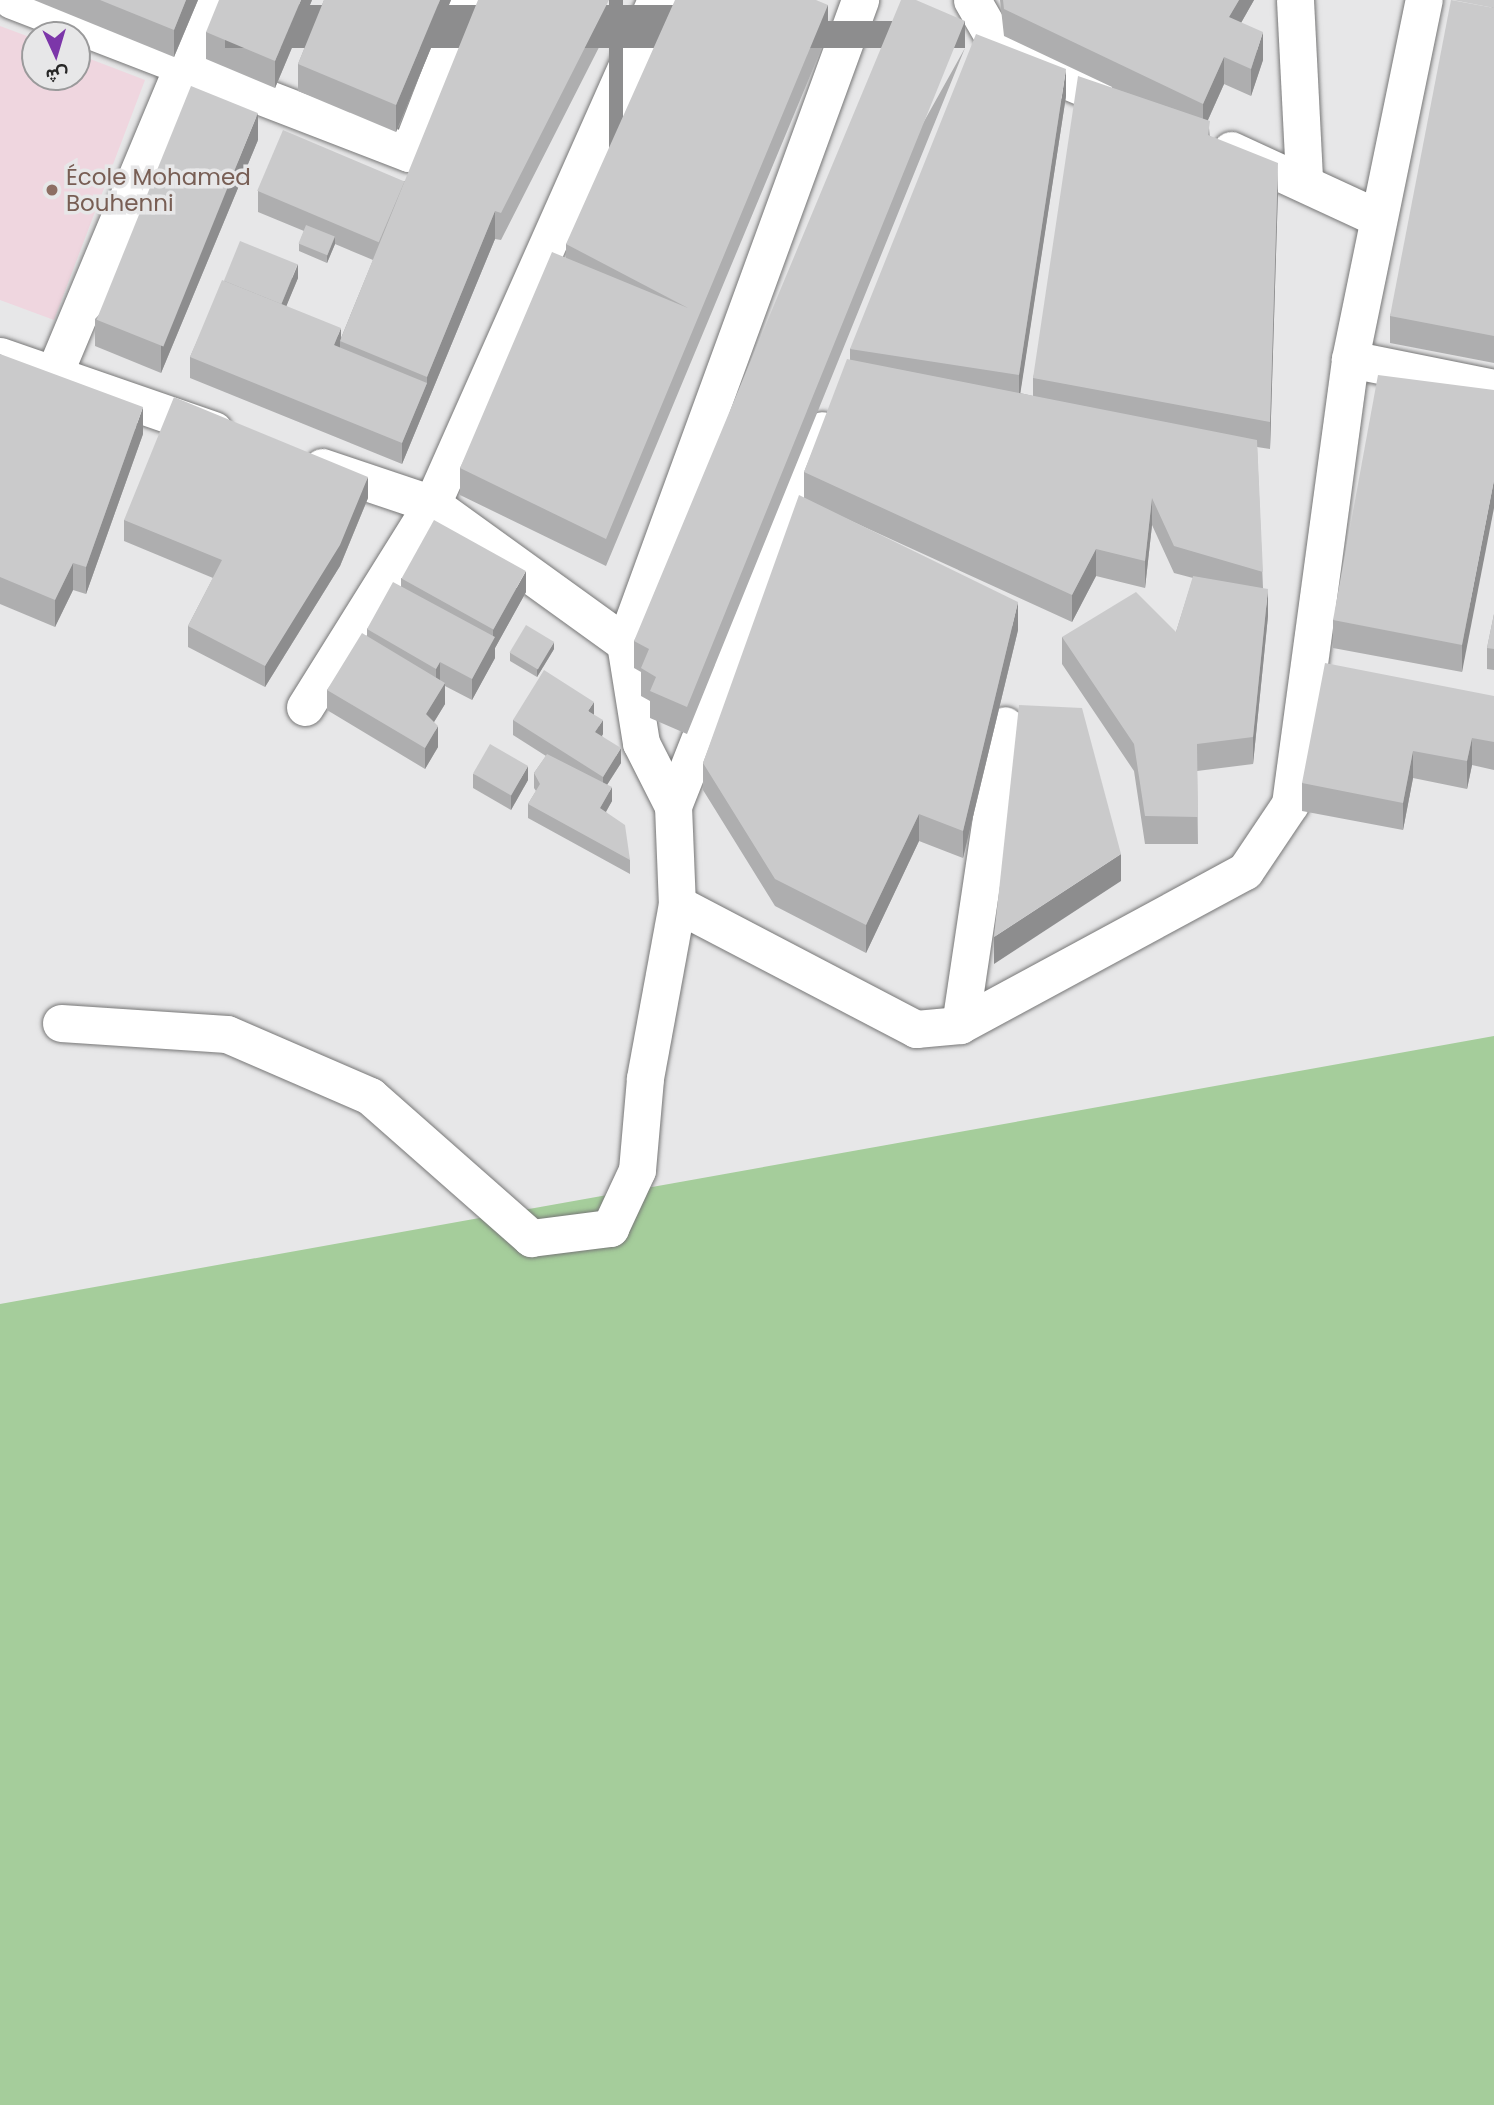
<!DOCTYPE html>
<meta charset="utf-8">
<style>
body{margin:0}
#map{position:relative;width:1494px;height:2105px;overflow:hidden;background:#e7e7e8;font-family:Poppins,Vazirmatn,sans-serif}
div>[style]{position:absolute}
[style*='--x']{left:calc(var(--x)*1px);top:calc(var(--y)*1px);width:calc(var(--w)*1px);rotate:calc(var(--a)*1deg)}
.education>*{inset:0;background:#efd6df}
.green>*{inset:0;background:#a5cd9b}
.roads{filter:drop-shadow(0 0 2px #777) drop-shadow(0 0 2px #777)}
.street>*{height:37px;margin:-18.5px;padding:0 18.5px;transform-origin:18.5px;border-radius:18.5px;background:#fff}
.wall>*{inset:0;background:#aeaeaf}
.shaded-wall>*{inset:0;background:#8d8d8e;transform-origin:0 0}
.building>*{inset:0;background:#cacacb;transform-origin:0 0}
.dots>*{width:19px;height:19px;translate:-50% -50%;box-sizing:border-box;border:4px solid #e7e7e8;border-radius:50%}
span{translate:-50% -50%;white-space:nowrap;text-align:center;line-height:1.15;-webkit-text-stroke:7px #e7e7e8;paint-order:stroke}
.education-label{font-size:23px;color:#785e54}
.left{translate:0 -50%;text-align:left}
.north{position:absolute;left:21px;top:21px;width:70px;height:70px;box-sizing:border-box;background:#e7e7e8;border:2px solid #9a9a9b;border-radius:50%;rotate:176deg;font-size:19px;font-weight:700;line-height:28px;text-align:center;color:#272727}
.north::after{content:'';display:block;margin:auto;width:24px;height:32px;background:#7c36a9;clip-path:polygon(50% 0,100% 100%,50% 72%,0 100%)}
</style>
<div id="map">
<div class="education">
<div style="clip-path:polygon(0 26px,35px 39px,35px 77px,77px 77px,77px 54px,145px 80px,54px 320px,0 300px)"></div>
</div>
<div class="green">
<div style="clip-path:polygon(1494px 1036px,1494px 2105px,0 2105px,0 1304px)"></div>
</div>
<div class="roads">
<div class="street">
<div style="--x:12;--y:0;--w:425;--a:21.1"></div>
<div style="--x:409;--y:153;--w:164;--a:-68.9"></div>
<div style="--x:972;--y:0;--w:62;--a:60.1"></div>
<div style="--x:1003;--y:54;--w:130;--a:22.6"></div>
<div style="--x:1295;--y:0;--w:180;--a:87.1"></div>
<div style="--x:1231;--y:150;--w:160;--a:24.8"></div>
<div style="--x:0;--y:356;--w:226;--a:19.1"></div>
<div style="--x:1350;--y:359;--w:147;--a:11.4"></div>
<div style="--x:53;--y:376;--w:407;--a:-67.3"></div>
<div style="--x:322;--y:467;--w:116;--a:18.6"></div>
<div style="--x:432;--y:504;--w:238;--a:35.8"></div>
<div style="--x:625;--y:643;--w:101;--a:80.9"></div>
<div style="--x:641;--y:743;--w:71;--a:63.1"></div>
<div style="--x:673;--y:806;--w:98;--a:87.7"></div>
<div style="--x:677;--y:904;--w:270;--a:27.6"></div>
<div style="--x:916;--y:1029;--w:44;--a:-5.2"></div>
<div style="--x:960;--y:1025;--w:324;--a:-28.4"></div>
<div style="--x:1245;--y:871;--w:81;--a:-56.1"></div>
<div style="--x:1290;--y:804;--w:449;--a:-82.3"></div>
<div style="--x:1350;--y:359;--w:367;--a:-78.4"></div>
<div style="--x:625;--y:643;--w:685;--a:-69.92"></div>
<div style="--x:305;--y:707;--w:239;--a:-58"></div>
<div style="--x:432;--y:504;--w:552;--a:-66.04"></div>
<div style="--x:673;--y:806;--w:404;--a:-68.4"></div>
<div style="--x:61;--y:1023;--w:166;--a:3.8"></div>
<div style="--x:227;--y:1034;--w:156;--a:23.4"></div>
<div style="--x:370;--y:1096;--w:215;--a:41.4"></div>
<div style="--x:531;--y:1238;--w:80;--a:-7.2"></div>
<div style="--x:610;--y:1228;--w:64;--a:-65"></div>
<div style="--x:637;--y:1170;--w:92;--a:-85"></div>
<div style="--x:645;--y:1078;--w:177;--a:-79.6"></div>
<div style="--x:960;--y:1025;--w:303;--a:-81.5"></div>
</div>
</div>
<div class="wall">
<div style="clip-path:polygon(34px 0,198px 0,174px 57px)"></div>
<div style="clip-path:polygon(312px 0,275px 88px,206px 59px,206px 32px)"></div>
<div style="clip-path:polygon(324px 0,451px 0,396px 132px,298px 91px,298px 64px)"></div>
<div style="clip-path:polygon(623px 0,501px 240px,495px 239px,402px 464px,190px 378px,190px 357px,224px 281px,298px 278px,286px 306px,341px 338px,373px 260px,335px 244px,327px 263px,299px 251px,299px 244px,304px 231px,258px 212px,258px 191px,405px 181px)"></div>
<div style="clip-path:polygon(1000px 0,1254px 0,1241px 23px,1263px 60px,1251px 96px,1224px 84px,1208px 120px,1210px 136px,1278px 190px,1270px 449px,1257px 447px,1263px 588px,1268px 616px,1253px 764px,1197px 771px,1198px 844px,1145px 844px,1134px 771px,1062px 664px,1062px 637px,1176px 632px,1193px 578px,1174px 573px,1152px 525px,1145px 588px,1096px 576px,1072px 622px,838px 515px,1018px 630px,963px 858px,919px 841px,866px 953px,775px 906px,703px 790px,703px 763px,804px 498px,804px 472px,850px 360px,850px 349px,1066px 96px,1020px 393px,1033px 396px,1033px 378px,1112px 87px,1004px 36px)"></div>
<div style="clip-path:polygon(1494px 0,1494px 363px,1390px 343px,1390px 316px)"></div>
<div style="clip-path:polygon(828px 33px,606px 566px,460px 495px,460px 468px,566px 258px,566px 244px)"></div>
<div style="clip-path:polygon(965px 48px,687px 734px,650px 718px,650px 701px,641px 696px,641px 672px,634px 668px,634px 641px)"></div>
<div style="clip-path:polygon(258px 140px,161px 373px,95px 346px,95px 319px)"></div>
<div style="clip-path:polygon(0 354px,143px 434px,86px 594px,73px 590px,55px 627px,0 604px)"></div>
<div style="clip-path:polygon(1494px 390px,1462px 672px,1333px 648px,1333px 620px)"></div>
<div style="clip-path:polygon(368px 498px,340px 566px,265px 687px,188px 647px,188px 626px,213px 578px,124px 541px,124px 520px)"></div>
<div style="clip-path:polygon(401px 578px,526px 592px,495px 648px,495px 658px,472px 700px,445px 686px,445px 704px,434px 722px,438px 747px,425px 769px,327px 710px,327px 690px,367px 635px,367px 629px,401px 586px)"></div>
<div style="clip-path:polygon(1494px 614px,1494px 670px,1487px 669px,1487px 648px)"></div>
<div style="clip-path:polygon(554px 649px,537px 677px,510px 661px,510px 653px)"></div>
<div style="clip-path:polygon(1494px 696px,1494px 770px,1472px 765px,1467px 789px,1413px 778px,1403px 830px,1302px 811px,1302px 783px)"></div>
<div style="clip-path:polygon(594px 715px,603px 734px,602px 736px,621px 763px,607px 785px,612px 801px,606px 812px,630px 860px,630px 874px,528px 818px,528px 804px,536px 791px,534px 788px,534px 773px,546px 756px,513px 735px,513px 720px)"></div>
<div style="clip-path:polygon(473px 774px,528px 780px,511px 810px,473px 788px)"></div>
</div>
<div class="shaded-wall">
<div style="clip-path:polygon(186px 0,198px 0,174px 57px,174px 30px)"></div>
<div style="clip-path:polygon(301px 0,312px 0,275px 88px,275px 61px)"></div>
<div style="clip-path:polygon(440px 0,451px 0,396px 132px,396px 105px)"></div>
<div style="left:609px;top:0;width:14px;height:239px"></div>
<div style="clip-path:polygon(1239px 0,1254px 0,1229px 44px,1229px 17px)"></div>
<div style="left:828px;top:5px;width:28px;height:578px;rotate:90deg"></div>
<div style="left:965px;top:21px;width:27px;height:740px;rotate:90deg"></div>
<div style="clip-path:polygon(1263px 32px,1263px 60px,1251px 96px,1251px 69px)"></div>
<div style="clip-path:polygon(1224px 57px,1224px 84px,1203px 131px,1203px 104px)"></div>
<div style="clip-path:polygon(1066px 69px,1066px 96px,1019px 402px,1019px 375px)"></div>
<div style="clip-path:polygon(258px 113px,258px 140px,161px 373px,161px 346px)"></div>
<div style="clip-path:polygon(1278px 163px,1278px 190px,1270px 449px,1270px 422px)"></div>
<div style="clip-path:polygon(495px 211px,495px 239px,402px 464px,402px 443px,427px 383px,427px 377px)"></div>
<div style="clip-path:polygon(335px 237px,335px 244px,327px 263px,327px 256px)"></div>
<div style="clip-path:polygon(298px 264px,298px 278px,279px 324px,279px 310px)"></div>
<div style="clip-path:polygon(341px 328px,341px 341px,340px 341px,340px 352px,334px 345px)"></div>
<div style="clip-path:polygon(143px 407px,143px 434px,86px 594px,86px 567px)"></div>
<div style="clip-path:polygon(368px 477px,368px 498px,340px 566px,265px 687px,265px 666px)"></div>
<div style="clip-path:polygon(1494px 480px,1494px 508px,1462px 672px,1462px 645px)"></div>
<div style="clip-path:polygon(1152px 498px,1152px 525px,1145px 588px,1145px 561px)"></div>
<div style="clip-path:polygon(1096px 549px,1096px 576px,1072px 622px,1072px 595px)"></div>
<div style="clip-path:polygon(73px 563px,73px 590px,55px 627px,55px 600px)"></div>
<div style="clip-path:polygon(526px 571px,526px 592px,495px 648px,495px 658px,472px 700px,472px 679px,493px 639px,493px 630px)"></div>
<div style="clip-path:polygon(1268px 589px,1268px 616px,1253px 764px,1253px 737px)"></div>
<div style="clip-path:polygon(1018px 602px,1018px 630px,963px 858px,963px 831px)"></div>
<div style="clip-path:polygon(554px 642px,554px 649px,537px 677px,537px 669px)"></div>
<div style="clip-path:polygon(440px 662px,440px 683px,436px 690px,436px 669px)"></div>
<div style="clip-path:polygon(445px 683px,445px 704px,426px 735px,426px 714px)"></div>
<div style="clip-path:polygon(594px 702px,594px 716px,588px 711px)"></div>
<div style="clip-path:polygon(603px 720px,603px 734px,595px 746px,595px 732px)"></div>
<div style="clip-path:polygon(438px 726px,438px 747px,425px 769px,425px 748px)"></div>
<div style="clip-path:polygon(1472px 738px,1472px 765px,1467px 789px,1467px 761px)"></div>
<div style="clip-path:polygon(621px 748px,621px 763px,603px 791px,603px 777px)"></div>
<div style="clip-path:polygon(1413px 751px,1413px 778px,1403px 830px,1403px 803px)"></div>
<div style="clip-path:polygon(528px 766px,528px 780px,511px 810px,511px 795px)"></div>
<div style="clip-path:polygon(612px 787px,612px 801px,600px 822px,600px 808px)"></div>
<div style="clip-path:polygon(919px 814px,919px 841px,866px 953px,866px 925px)"></div>
<div style="clip-path:polygon(1121px 854px,1121px 881px,994px 964px,994px 937px)"></div>
</div>
<div class="building">
<div style="clip-path:polygon(100px 0,186px 0,174px 30px)"></div>
<div style="clip-path:polygon(219px 0,301px 0,275px 61px,206px 32px)"></div>
<div style="clip-path:polygon(324px 0,440px 0,396px 105px,298px 64px)"></div>
<div style="clip-path:polygon(478px 0,609px 0,501px 213px,495px 211px,427px 377px,340px 341px)"></div>
<div style="clip-path:polygon(675px 0,816px 0,828px 5px,606px 539px,460px 468px,552px 252px,688px 308px,566px 244px)"></div>
<div style="clip-path:polygon(901px 0,916px 0,965px 21px,687px 707px,650px 691px,656px 677px,641px 668px,649px 649px,634px 641px)"></div>
<div style="clip-path:polygon(1003px 0,1239px 0,1229px 17px,1263px 32px,1251px 69px,1224px 57px,1203px 104px,1004px 9px)"></div>
<div style="clip-path:polygon(1451px 0,1494px 8px,1494px 336px,1390px 316px)"></div>
<div style="clip-path:polygon(1454px 0,1494px 0,1494px 8px,1453px 0)"></div>
<div style="clip-path:polygon(976px 34px,1066px 69px,1019px 375px,850px 349px)"></div>
<div style="clip-path:polygon(1078px 76px,1210px 121px,1208px 135px,1278px 163px,1270px 422px,1033px 378px)"></div>
<div style="left:191px;top:86px;width:72px;height:252px;rotate:22deg"></div>
<div style="left:283px;top:130px;width:132px;height:66px;rotate:23deg"></div>
<div style="left:306px;top:225px;width:31px;height:20px;rotate:22deg"></div>
<div style="left:240px;top:241px;width:62px;height:43px;rotate:22deg"></div>
<div style="clip-path:polygon(222px 280px,341px 328px,334px 345px,427px 383px,402px 443px,190px 357px)"></div>
<div style="clip-path:polygon(0 354px,143px 407px,86px 567px,73px 563px,55px 600px,0 577px)"></div>
<div style="clip-path:polygon(847px 359px,1257px 440px,1263px 572px,1174px 546px,1152px 498px,1145px 561px,1096px 549px,1072px 595px,804px 472px)"></div>
<div style="clip-path:polygon(1378px 375px,1494px 390px,1494px 480px,1462px 645px,1333px 620px)"></div>
<div style="clip-path:polygon(174px 397px,368px 477px,340px 545px,265px 666px,188px 626px,222px 560px,124px 520px)"></div>
<div style="clip-path:polygon(799px 495px,1018px 602px,963px 831px,919px 814px,866px 925px,775px 879px,703px 763px)"></div>
<div style="left:434px;top:520px;width:105px;height:67px;rotate:29deg"></div>
<div style="clip-path:polygon(1193px 576px,1268px 589px,1253px 737px,1197px 744px,1198px 817px,1145px 816px,1134px 744px,1062px 637px,1136px 592px,1176px 632px)"></div>
<div style="clip-path:polygon(393px 582px,495px 637px,472px 679px,440px 662px,436px 669px,367px 629px)"></div>
<div style="clip-path:polygon(1494px 614px,1494px 649px,1487px 648px)"></div>
<div style="left:526px;top:625px;width:33px;height:32px;rotate:31deg"></div>
<div style="clip-path:polygon(362px 633px,445px 683px,426px 714px,438px 726px,425px 748px,327px 690px)"></div>
<div style="clip-path:polygon(1325px 663px,1494px 696px,1494px 742px,1472px 738px,1467px 761px,1413px 751px,1403px 803px,1302px 783px)"></div>
<div style="clip-path:polygon(544px 670px,594px 702px,588px 711px,603px 720px,595px 732px,621px 748px,603px 777px,513px 720px)"></div>
<div style="clip-path:polygon(1019px 705px,1082px 708px,1121px 854px,994px 937px)"></div>
<div style="left:490px;top:744px;width:44px;height:34px;rotate:30deg"></div>
<div style="clip-path:polygon(547px 754px,612px 787px,600px 808px,625px 825px,630px 860px,528px 804px,540px 784px,534px 773px)"></div>
</div>
<div class="dots">
<div style="left:52px;top:190px;background:#8d6e63"></div>
</div>
<div class="education-label">
<span class="left" style="left:66px;top:190px">École Mohamed<br>Bouhenni</span>
</div>
<div class="north">ش</div>
</div>
